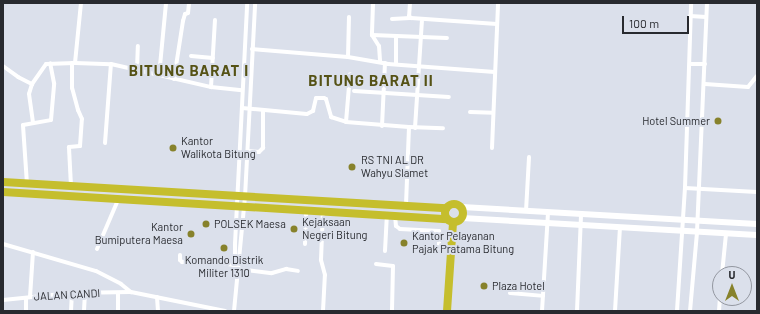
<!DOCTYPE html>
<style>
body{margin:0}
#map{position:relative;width:760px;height:314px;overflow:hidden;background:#dbe0eb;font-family:Barlow,sans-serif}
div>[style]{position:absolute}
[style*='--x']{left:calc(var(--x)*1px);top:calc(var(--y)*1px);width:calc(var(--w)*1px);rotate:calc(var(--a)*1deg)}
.street>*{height:4px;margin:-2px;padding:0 2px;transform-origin:2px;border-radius:2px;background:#fff}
.secondary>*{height:6px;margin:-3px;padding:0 3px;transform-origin:3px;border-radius:3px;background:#fff}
.highway>*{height:8px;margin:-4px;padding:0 4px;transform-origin:4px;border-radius:4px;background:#c5be2d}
.highway>.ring{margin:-4px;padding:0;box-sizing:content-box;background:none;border:8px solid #c5be2d;border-radius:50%}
.dots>*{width:11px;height:11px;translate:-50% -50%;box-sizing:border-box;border:2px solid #dbe0eb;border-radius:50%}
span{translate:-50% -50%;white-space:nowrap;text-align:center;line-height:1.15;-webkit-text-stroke:4px #dbe0eb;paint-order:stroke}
.poi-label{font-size:11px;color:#282a2f}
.right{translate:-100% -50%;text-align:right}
.left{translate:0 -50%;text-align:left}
.street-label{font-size:11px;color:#282a2f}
.district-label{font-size:15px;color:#555215;font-weight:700;letter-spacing:1px}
.frame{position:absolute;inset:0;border:4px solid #282a2f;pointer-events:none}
.north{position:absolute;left:712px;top:266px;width:40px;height:40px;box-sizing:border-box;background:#dbe0eb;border:1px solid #9397a0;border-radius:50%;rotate:0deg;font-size:11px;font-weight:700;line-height:16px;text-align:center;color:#282a2f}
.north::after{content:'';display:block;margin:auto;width:14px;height:18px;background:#87822b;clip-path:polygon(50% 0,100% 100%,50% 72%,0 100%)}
.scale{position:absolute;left:622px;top:16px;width:67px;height:18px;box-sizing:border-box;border:2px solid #282a2f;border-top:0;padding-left:5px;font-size:12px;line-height:14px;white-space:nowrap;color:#282a2f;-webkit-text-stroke:3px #dbe0eb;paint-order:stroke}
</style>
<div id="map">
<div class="street">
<div style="--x:410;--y:3;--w:13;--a:94"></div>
<div style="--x:409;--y:16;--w:3;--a:45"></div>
<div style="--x:411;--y:18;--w:86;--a:4"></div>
<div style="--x:373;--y:4;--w:31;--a:92"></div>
<div style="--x:372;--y:35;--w:13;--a:58"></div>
<div style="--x:379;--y:46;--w:15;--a:86"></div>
<div style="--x:690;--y:16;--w:16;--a:4"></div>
<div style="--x:392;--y:19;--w:18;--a:-3"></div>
<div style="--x:372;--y:35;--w:75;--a:2.3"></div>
<div style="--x:252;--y:49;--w:96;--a:4.8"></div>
<div style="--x:348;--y:57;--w:41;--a:9.9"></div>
<div style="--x:388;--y:64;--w:107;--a:4.3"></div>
<div style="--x:191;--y:56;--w:22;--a:5"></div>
<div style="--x:348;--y:57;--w:40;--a:-88.6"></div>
<div style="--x:75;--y:63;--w:60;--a:-84.3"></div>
<div style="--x:396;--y:64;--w:28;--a:-90"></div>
<div style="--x:690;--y:64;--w:15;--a:0"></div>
<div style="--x:3;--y:66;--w:19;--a:36"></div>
<div style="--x:18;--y:77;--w:16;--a:27"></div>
<div style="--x:32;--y:84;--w:24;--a:-55"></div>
<div style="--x:46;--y:64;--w:29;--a:-2"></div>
<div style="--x:75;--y:63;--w:36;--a:2"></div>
<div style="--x:111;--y:64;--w:103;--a:13"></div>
<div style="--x:211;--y:87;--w:31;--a:6"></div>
<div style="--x:137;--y:70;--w:24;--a:-88"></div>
<div style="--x:159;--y:76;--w:73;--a:-84.5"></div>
<div style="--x:174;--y:79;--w:59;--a:-81.2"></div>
<div style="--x:183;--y:21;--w:7;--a:-74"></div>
<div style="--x:185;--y:14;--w:3;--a:-18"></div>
<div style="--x:188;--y:13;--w:10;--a:-84"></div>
<div style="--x:32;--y:84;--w:10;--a:107"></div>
<div style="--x:29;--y:94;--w:29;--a:82"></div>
<div style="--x:705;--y:84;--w:43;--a:4"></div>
<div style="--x:748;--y:87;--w:14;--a:-51"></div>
<div style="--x:211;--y:87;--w:67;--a:-86.6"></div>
<div style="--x:354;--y:91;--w:95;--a:3.6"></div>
<div style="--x:242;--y:108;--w:65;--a:5.3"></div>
<div style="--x:307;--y:114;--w:7;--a:-27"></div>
<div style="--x:313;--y:111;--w:13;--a:-77"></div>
<div style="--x:316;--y:98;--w:8;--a:0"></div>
<div style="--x:324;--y:98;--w:2;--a:27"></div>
<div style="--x:326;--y:99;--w:19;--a:74"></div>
<div style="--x:331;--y:117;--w:16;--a:18"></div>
<div style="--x:346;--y:122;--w:63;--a:4.5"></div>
<div style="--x:409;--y:127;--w:34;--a:2"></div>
<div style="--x:470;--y:112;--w:23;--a:2"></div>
<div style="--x:346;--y:122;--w:48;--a:-85.2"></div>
<div style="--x:382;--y:126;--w:63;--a:-87.3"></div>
<div style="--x:415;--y:128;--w:107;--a:-86.3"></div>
<div style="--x:105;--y:143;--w:79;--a:-85.7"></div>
<div style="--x:492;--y:148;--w:145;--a:-87.6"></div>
<div style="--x:248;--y:151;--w:11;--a:5"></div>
<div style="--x:259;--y:152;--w:6;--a:-45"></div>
<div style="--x:263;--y:148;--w:37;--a:-90"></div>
<div style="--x:27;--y:184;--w:59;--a:-93.9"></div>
<div style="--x:23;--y:125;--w:28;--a:-10"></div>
<div style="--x:51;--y:120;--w:37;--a:-85"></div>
<div style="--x:54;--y:83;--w:20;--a:-101"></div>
<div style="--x:71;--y:186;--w:39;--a:-93"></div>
<div style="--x:69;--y:147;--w:11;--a:-5"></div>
<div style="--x:80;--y:146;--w:27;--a:-86"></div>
<div style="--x:82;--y:119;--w:10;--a:-114"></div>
<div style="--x:78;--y:110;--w:23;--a:-105"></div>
<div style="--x:72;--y:88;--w:25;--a:-90"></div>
<div style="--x:685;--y:188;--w:72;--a:3.2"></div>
<div style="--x:406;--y:205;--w:78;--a:-87.8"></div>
<div style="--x:526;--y:211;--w:54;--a:-86.8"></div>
<div style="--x:395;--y:215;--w:11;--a:85"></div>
<div style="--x:396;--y:226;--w:5;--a:37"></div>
<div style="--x:400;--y:229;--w:39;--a:3"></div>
<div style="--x:439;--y:231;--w:17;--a:90"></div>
<div style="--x:3;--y:244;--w:97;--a:16.2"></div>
<div style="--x:96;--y:271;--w:28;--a:27"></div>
<div style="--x:121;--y:284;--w:13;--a:39"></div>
<div style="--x:131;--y:292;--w:96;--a:11.4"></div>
<div style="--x:305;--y:244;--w:33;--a:-88"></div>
<div style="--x:97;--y:249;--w:53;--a:-66.8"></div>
<div style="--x:385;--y:251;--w:36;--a:-87"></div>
<div style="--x:180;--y:255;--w:5;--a:90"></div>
<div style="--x:180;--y:260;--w:3;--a:45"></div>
<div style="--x:182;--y:262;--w:34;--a:0"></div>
<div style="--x:216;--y:262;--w:22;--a:10"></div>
<div style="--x:376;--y:264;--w:17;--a:7"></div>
<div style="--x:393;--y:266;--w:45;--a:91.3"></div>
<div style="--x:238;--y:265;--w:8;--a:-113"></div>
<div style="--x:235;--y:258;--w:14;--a:-90"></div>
<div style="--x:235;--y:244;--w:241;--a:-87.1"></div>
<div style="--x:238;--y:269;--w:34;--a:7"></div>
<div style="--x:272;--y:273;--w:15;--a:-16"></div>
<div style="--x:286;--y:269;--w:12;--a:9"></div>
<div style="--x:722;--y:274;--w:40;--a:-84.3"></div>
<div style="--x:510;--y:293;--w:33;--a:5"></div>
<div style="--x:30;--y:297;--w:45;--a:-86.2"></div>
<div style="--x:157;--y:297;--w:14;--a:86"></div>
<div style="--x:3;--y:300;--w:69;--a:-5.8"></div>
<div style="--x:72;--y:293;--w:58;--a:-1"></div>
<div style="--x:26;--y:311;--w:13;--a:-90"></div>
<div style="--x:71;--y:311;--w:18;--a:-87"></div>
<div style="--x:84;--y:311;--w:18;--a:-87"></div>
<div style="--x:118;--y:311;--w:18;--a:-90"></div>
<div style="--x:234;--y:311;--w:115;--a:-84.5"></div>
<div style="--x:245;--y:197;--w:194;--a:-87"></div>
<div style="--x:323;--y:311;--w:36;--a:-87"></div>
<div style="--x:325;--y:275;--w:16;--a:-105"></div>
<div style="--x:321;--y:260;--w:49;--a:-87.7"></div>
<div style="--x:542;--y:311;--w:98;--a:-86.5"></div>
<div style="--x:577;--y:311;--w:96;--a:-87.6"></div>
<div style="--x:615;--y:311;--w:83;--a:-86.6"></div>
<div style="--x:677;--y:311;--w:123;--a:-86.3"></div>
<div style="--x:685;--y:188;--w:185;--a:-88.1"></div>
<div style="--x:690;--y:311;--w:79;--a:-84.9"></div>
<div style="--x:697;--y:232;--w:229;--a:-87.5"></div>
<div style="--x:719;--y:311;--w:15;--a:-86"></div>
</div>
<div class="secondary">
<div style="--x:462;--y:207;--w:295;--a:3.3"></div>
<div style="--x:462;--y:218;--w:295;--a:3.3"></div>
</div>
<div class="highway">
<div style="--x:3;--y:182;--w:444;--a:3.4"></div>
<div style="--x:3;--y:192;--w:445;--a:3.5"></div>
<div class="ring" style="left:445px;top:204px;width:10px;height:10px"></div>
<div style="--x:447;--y:311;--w:89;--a:-86.1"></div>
</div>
<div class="dots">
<div style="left:718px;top:121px;background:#87822b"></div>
<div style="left:173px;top:148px;background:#87822b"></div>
<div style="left:352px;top:167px;background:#87822b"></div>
<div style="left:206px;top:224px;background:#87822b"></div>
<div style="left:294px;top:229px;background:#87822b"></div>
<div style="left:191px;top:234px;background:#87822b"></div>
<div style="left:404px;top:243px;background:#87822b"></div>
<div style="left:224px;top:248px;background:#87822b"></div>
<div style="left:484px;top:286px;background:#87822b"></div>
</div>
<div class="poi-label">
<span class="right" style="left:710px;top:121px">Hotel Summer</span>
<span class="left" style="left:181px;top:148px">Kantor<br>Walikota Bitung</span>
<span class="left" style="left:361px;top:167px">RS TNI AL DR<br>Wahyu Slamet</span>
<span class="left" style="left:302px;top:229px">Kejaksaan<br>Negeri Bitung</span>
<span class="left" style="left:214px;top:224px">POLSEK Maesa</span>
<span class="right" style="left:183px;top:234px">Kantor<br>Bumiputera Maesa</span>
<span class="left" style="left:412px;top:243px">Kantor Pelayanan<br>Pajak Pratama Bitung</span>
<span style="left:224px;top:267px">Komando Distrik<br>Militer 1310</span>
<span class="left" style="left:492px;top:286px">Plaza Hotel</span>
</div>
<div class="street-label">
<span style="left:67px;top:295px;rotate:-3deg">JALAN CANDI</span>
</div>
<div class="district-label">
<span style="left:189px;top:71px">BITUNG BARAT I</span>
<span style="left:371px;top:81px">BITUNG BARAT II</span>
</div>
<div class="frame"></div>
<div class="north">U</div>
<div class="scale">100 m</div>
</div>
